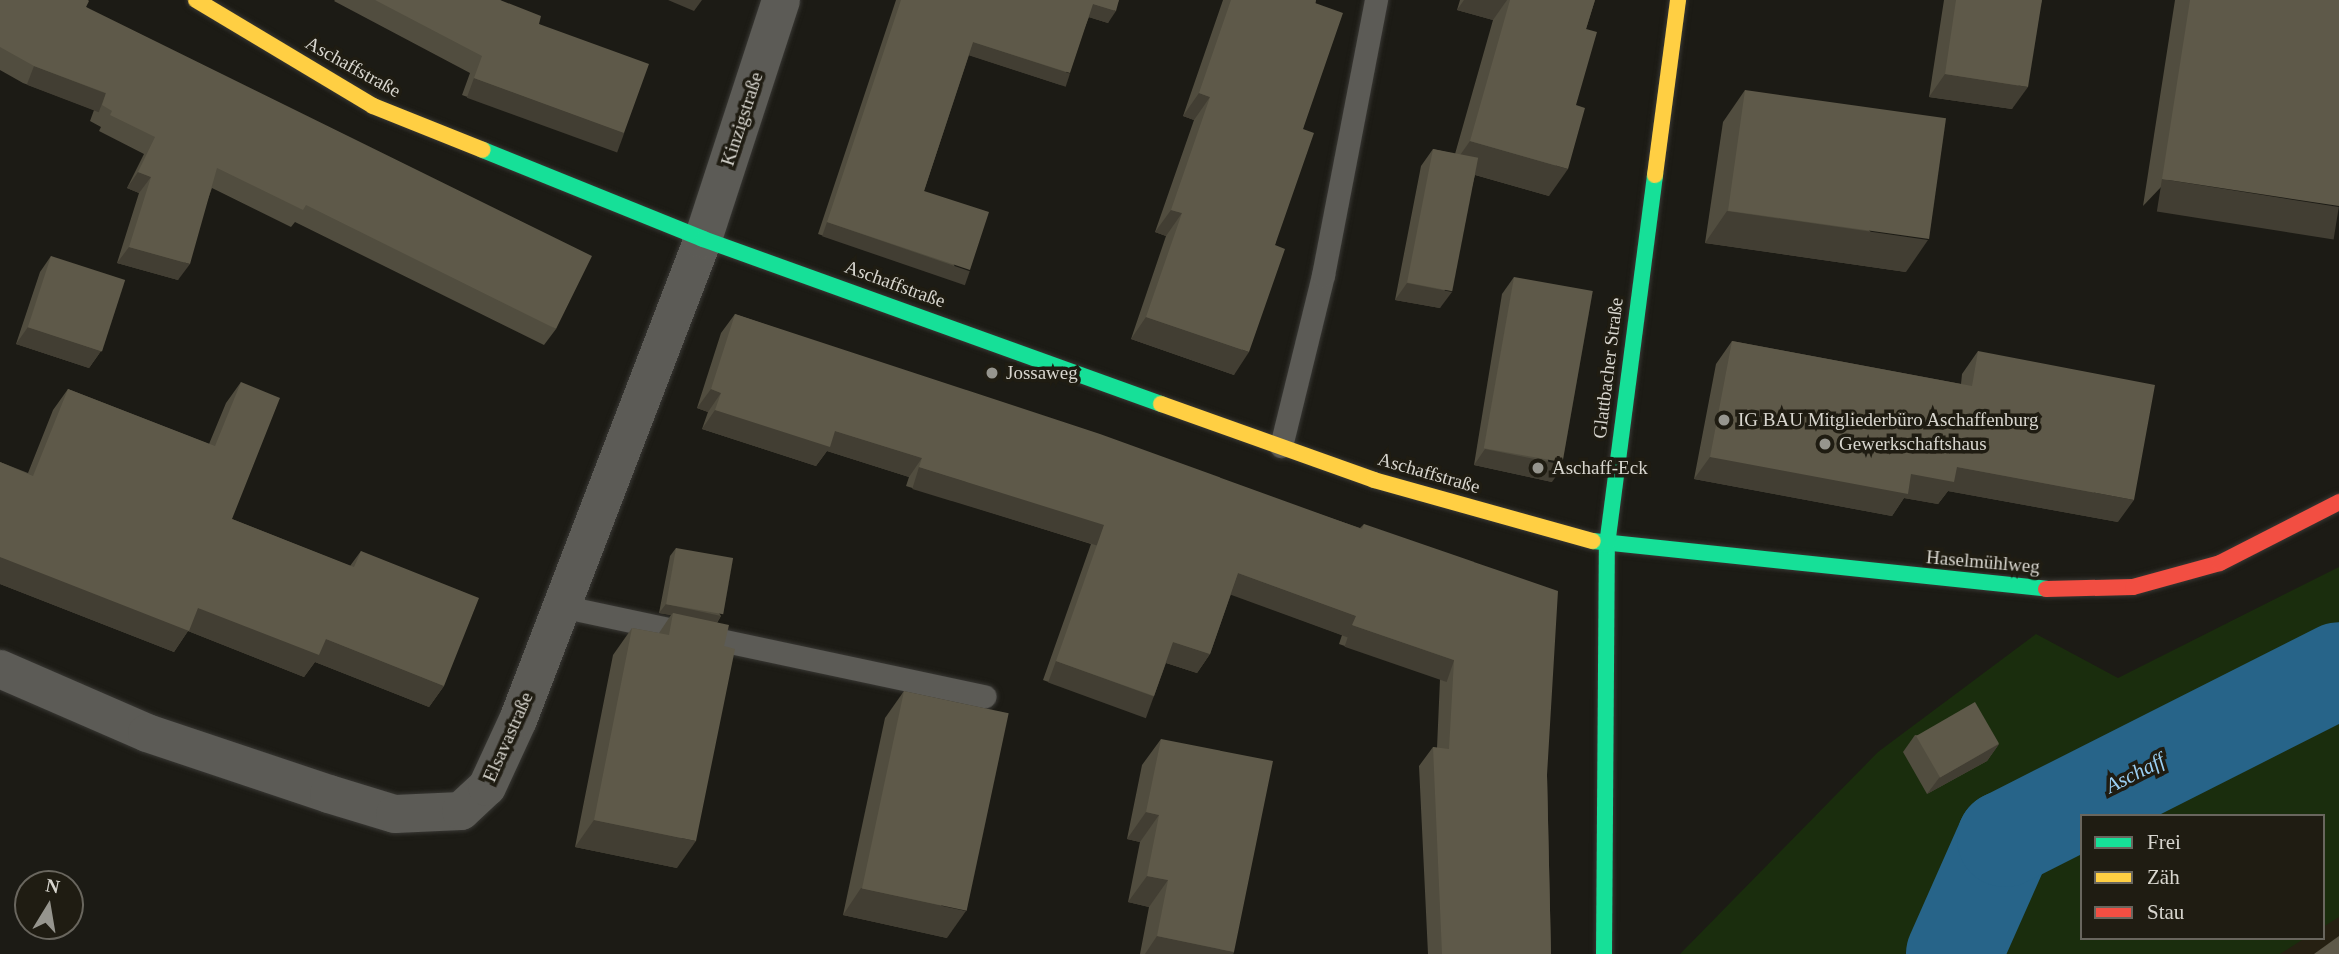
<!DOCTYPE html>
<meta charset="utf-8">
<style>
body{margin:0}
#map{position:relative;width:2339px;height:954px;overflow:hidden;background:#1c1b15;font-family:Georgia,serif}
div>[style]{position:absolute}
[style*='--x']{left:calc(var(--x)*1px);top:calc(var(--y)*1px);width:calc(var(--w)*1px);rotate:calc(var(--a)*1deg)}
.built>*{inset:0;background:#262012}
.green>*{inset:0;background:#1a2d0d}
.river>*{height:96px;margin:-48px;padding:0 48px;transform-origin:48px;border-radius:48px;background:#276489}
.roads{filter:drop-shadow(0 0 2px #383733) drop-shadow(0 0 2px #383733)}
.lane>*{height:23px;margin:-11.5px;padding:0 11.5px;transform-origin:11.5px;border-radius:11.5px;background:#5c5b56}
.street>*{height:38px;margin:-19px;padding:0 19px;transform-origin:19px;border-radius:19px;background:#5c5b56}
.fast>*{height:16px;margin:-8px;padding:0 8px;transform-origin:8px;border-radius:8px;background:#16e098}
.slow>*{height:16px;margin:-8px;padding:0 8px;transform-origin:8px;border-radius:8px;background:#ffcf43}
.jam>*{height:16px;margin:-8px;padding:0 8px;transform-origin:8px;border-radius:8px;background:#f24e42}
.wall>*{inset:0;background:#514d3f}
.shaded-wall>*{inset:0;background:#423e33;transform-origin:0 0}
.building>*{inset:0;background:#5e5949;transform-origin:0 0}
.dots>*{width:19px;height:19px;translate:-50% -50%;box-sizing:border-box;border:4px solid #1f1c12;border-radius:50%}
span{translate:-50% -50%;white-space:nowrap;text-align:center;line-height:1.15;-webkit-text-stroke:7px #1f1c12;paint-order:stroke}
.street-label{font-size:19px;color:#d8d6cf}
.poi-label{font-size:19px;color:#d8d6cf}
.left{translate:0 -50%;text-align:left}
.water-label{font-size:21px;color:#9bcff3;font-style:italic}
.legend{position:absolute;left:2080px;top:814px;width:245px;height:126px;box-sizing:border-box;background:#1f1c12;border:2px solid #69665e;margin:0;padding:9px 12px;list-style:none;font-size:21px;color:#d8d6cf}
.legend li{display:flex;align-items:center;gap:14px;height:35px}
.legend b{width:35px;border:2px solid #69665e}
.north{position:absolute;left:14px;top:870px;width:70px;height:70px;box-sizing:border-box;background:#1f1c12;border:2px solid #69665e;border-radius:50%;rotate:11deg;font-size:19px;font-weight:700;line-height:28px;text-align:center;color:#d8d6cf}
.north::after{content:'';display:block;margin:auto;width:24px;height:32px;background:#96958e;clip-path:polygon(50% 0,100% 100%,50% 72%,0 100%)}
</style>
<div id="map">
<div class="built">
<div style="clip-path:polygon(2339px 893px,2339px 954px,2249px 954px,2272px 938px,2323px 938px,2323px 903px)"></div>
</div>
<div class="green">
<div style="clip-path:polygon(2339px 567px,2339px 917px,2323px 927px,2323px 816px,2082px 816px,2082px 938px,2305px 938px,2280px 954px,1680px 954px,1878px 752px,2036px 634px,2118px 678px)"></div>
</div>
<div class="river">
<div style="--x:1954;--y:954;--w:126;--a:-66.1"></div>
<div style="--x:2005;--y:839;--w:374;--a:-26.8"></div>
</div>
<div class="roads">
<div class="lane">
<div style="--x:1281;--y:446;--w:176;--a:-76.2"></div>
<div style="--x:1323;--y:275;--w:280;--a:-79.1"></div>
<div style="--x:560;--y:606;--w:434;--a:12"></div>
</div>
<div class="street">
<div style="--x:0;--y:669;--w:160;--a:23.5"></div>
<div style="--x:147;--y:733;--w:192;--a:18.5"></div>
<div style="--x:329;--y:794;--w:69;--a:16.9"></div>
<div style="--x:395;--y:814;--w:66;--a:-2.6"></div>
<div style="--x:461;--y:811;--w:35;--a:-43"></div>
<div style="--x:487;--y:787;--w:74;--a:-65.2"></div>
<div style="--x:518;--y:720;--w:515;--a:-68.96"></div>
<div style="--x:703;--y:239;--w:251;--a:-71.9"></div>
</div>
<div class="fast">
<div style="--x:483;--y:150;--w:237;--a:22"></div>
<div style="--x:703;--y:239;--w:487;--a:19.8"></div>
<div style="--x:1593;--y:541;--w:456;--a:6"></div>
<div style="--x:1604;--y:954;--w:409;--a:-89.6"></div>
<div style="--x:1607;--y:545;--w:373;--a:-82.6"></div>
</div>
<div class="slow">
<div style="--x:196;--y:0;--w:206;--a:30.9"></div>
<div style="--x:373;--y:106;--w:118;--a:21.8"></div>
<div style="--x:1655;--y:175;--w:177;--a:-82.5"></div>
<div style="--x:1161;--y:404;--w:226;--a:19.6"></div>
<div style="--x:1374;--y:480;--w:227;--a:15.6"></div>
</div>
<div class="jam">
<div style="--x:2046;--y:589;--w:87;--a:-1.3"></div>
<div style="--x:2133;--y:587;--w:90;--a:-15.4"></div>
<div style="--x:2220;--y:563;--w:134;--a:-27.1"></div>
</div>
</div>
<div class="wall">
<div style="clip-path:polygon(0 0,86px 7px,556px 329px,544px 345px,295px 222px,291px 227px,212px 188px,178px 280px,117px 263px,139px 193px,127px 188px,144px 154px,99px 131px,101px 127px,90px 121px,94px 110px,23px 83px,0 70px)"></div>
<div style="clip-path:polygon(335px 0,500px 0,539px 24px,624px 133px,612px 149px,462px 95px,470px 73px,334px 1px)"></div>
<div style="clip-path:polygon(896px 0,1119px 0,1108px 23px,1089px 17px,1061px 85px,969px 55px,924px 191px,961px 282px,818px 234px)"></div>
<div style="clip-path:polygon(1223px 0,1316px 0,1303px 129px,1275px 245px,1234px 375px,1131px 339px,1166px 236px,1155px 232px,1194px 120px,1183px 116px)"></div>
<div style="clip-path:polygon(1460px 0,1595px 0,1586px 29px,1549px 196px,1475px 175px,1440px 308px,1395px 300px,1421px 166px,1433px 149px,1455px 154px,1493px 20px,1457px 10px)"></div>
<div style="clip-path:polygon(1944px 0,2042px 0,2012px 109px,1929px 97px)"></div>
<div style="clip-path:polygon(2175px 0,2339px 0,2143px 206px)"></div>
<div style="clip-path:polygon(1745px 90px,1906px 272px,1705px 243px,1723px 122px)"></div>
<div style="clip-path:polygon(51px 256px,101px 351px,89px 368px,16px 344px,40px 272px)"></div>
<div style="clip-path:polygon(1514px 277px,1552px 482px,1474px 465px,1502px 294px)"></div>
<div style="clip-path:polygon(735px 314px,1360px 528px,1364px 524px,1547px 775px,1551px 954px,1428px 954px,1419px 766px,1433px 747px,1437px 748px,1440px 679px,1339px 644px,1342px 635px,1231px 594px,1210px 654px,1197px 673px,1166px 663px,1154px 696px,1141px 715px,1043px 680px,1091px 544px,906px 486px,909px 477px,827px 451px,816px 466px,702px 429px,708px 412px,697px 408px,721px 333px)"></div>
<div style="clip-path:polygon(1732px 341px,1961px 384px,1962px 374px,1978px 351px,2118px 522px,1948px 491px,1938px 504px,1904px 498px,1892px 516px,1694px 479px,1716px 364px)"></div>
<div style="clip-path:polygon(241px 382px,232px 519px,350px 566px,361px 551px,444px 686px,429px 707px,315px 662px,304px 677px,188px 631px,174px 652px,0 584px,0 462px,28px 473px,53px 410px,68px 389px,209px 444px,226px 403px)"></div>
<div style="clip-path:polygon(676px 548px,721px 616px,717px 623px,677px 868px,575px 847px,613px 655px,632px 628px,659px 633px,671px 615px,659px 613px,670px 556px)"></div>
<div style="clip-path:polygon(904px 691px,947px 938px,843px 915px,885px 718px)"></div>
<div style="clip-path:polygon(1915px 735px,1999px 744px,1987px 761px,1927px 794px,1903px 752px)"></div>
<div style="clip-path:polygon(1161px 739px,1234px 952px,1233px 954px,1140px 954px,1149px 907px,1128px 902px,1140px 842px,1127px 839px,1142px 765px)"></div>
</div>
<div class="shaded-wall">
<div style="clip-path:polygon(668px 0,702px 0,694px 11px)"></div>
<div style="clip-path:polygon(1464px 0,1507px 0,1493px 20px,1457px 10px)"></div>
<div style="clip-path:polygon(1093px 4px,1116px 11px,1108px 23px,1085px 16px)"></div>
<div style="left:973px;top:42px;width:102px;height:14px;rotate:18deg"></div>
<div style="left:34px;top:66px;width:77px;height:20px;rotate:21deg"></div>
<div style="clip-path:polygon(1945px 74px,2028px 87px,2012px 109px,1929px 97px)"></div>
<div style="left:474px;top:78px;width:160px;height:21px;rotate:20deg"></div>
<div style="clip-path:polygon(1199px 93px,1210px 97px,1194px 120px,1183px 116px)"></div>
<div style="clip-path:polygon(1470px 141px,1568px 169px,1549px 196px,1451px 168px)"></div>
<div style="clip-path:polygon(138px 172px,151px 177px,139px 193px,127px 188px)"></div>
<div style="left:2162px;top:179px;width:179px;height:33px;rotate:9deg"></div>
<div style="clip-path:polygon(1171px 210px,1182px 213px,1166px 236px,1155px 232px)"></div>
<div style="clip-path:polygon(1727px 211px,1928px 240px,1906px 272px,1705px 243px)"></div>
<div style="left:827px;top:222px;width:151px;height:15px;rotate:19deg"></div>
<div style="clip-path:polygon(129px 247px,190px 264px,178px 280px,117px 263px)"></div>
<div style="clip-path:polygon(1407px 283px,1452px 292px,1440px 308px,1395px 300px)"></div>
<div style="clip-path:polygon(1146px 317px,1249px 352px,1234px 375px,1131px 339px)"></div>
<div style="clip-path:polygon(28px 327px,101px 351px,89px 368px,16px 344px)"></div>
<div style="clip-path:polygon(711px 389px,721px 393px,708px 412px,697px 408px)"></div>
<div style="clip-path:polygon(715px 410px,835px 431px,922px 458px,909px 477px,827px 451px,816px 466px,702px 429px)"></div>
<div style="clip-path:polygon(1485px 449px,1564px 465px,1552px 482px,1474px 465px)"></div>
<div style="clip-path:polygon(1710px 457px,1911px 474px,1957px 467px,2134px 500px,2118px 522px,1948px 491px,1938px 504px,1904px 498px,1892px 516px,1694px 479px)"></div>
<div style="left:919px;top:467px;width:194px;height:23px;rotate:17deg"></div>
<div style="clip-path:polygon(0 557px,198px 608px,326px 639px,444px 686px,429px 707px,315px 662px,304px 677px,188px 631px,174px 652px,0 584px)"></div>
<div style="left:1238px;top:573px;width:126px;height:23px;rotate:20deg"></div>
<div style="clip-path:polygon(666px 604px,721px 616px,715px 625px,673px 613px,671px 615px,659px 613px)"></div>
<div style="left:1352px;top:625px;width:108px;height:23px;rotate:19deg"></div>
<div style="clip-path:polygon(1173px 642px,1210px 654px,1197px 673px,1160px 661px)"></div>
<div style="left:1056px;top:661px;width:104px;height:23px;rotate:20deg"></div>
<div style="clip-path:polygon(1999px 744px,1987px 761px,1927px 794px,1939px 778px)"></div>
<div style="clip-path:polygon(1146px 812px,1159px 815px,1140px 842px,1127px 839px)"></div>
<div style="clip-path:polygon(594px 820px,696px 841px,677px 868px,575px 847px)"></div>
<div style="clip-path:polygon(1147px 876px,1168px 880px,1149px 907px,1128px 902px)"></div>
<div style="clip-path:polygon(861px 888px,966px 911px,947px 938px,843px 915px)"></div>
<div style="clip-path:polygon(1157px 936px,1234px 952px,1233px 954px,1145px 954px)"></div>
</div>
<div class="building">
<div style="clip-path:polygon(0 0,88px 0,89px 1px,86px 7px,592px 256px,556px 329px,306px 205px,303px 210px,217px 168px,190px 264px,129px 247px,151px 177px,138px 172px,155px 137px,110px 115px,112px 111px,102px 105px,106px 93px,34px 66px,0 47px)"></div>
<div style="clip-path:polygon(375px 0,500px 0,541px 16px,539px 24px,649px 64px,624px 133px,474px 78px,482px 56px)"></div>
<div style="clip-path:polygon(901px 0,1119px 0,1116px 11px,1093px 4px,1070px 73px,973px 42px,924px 191px,989px 212px,970px 270px,827px 222px)"></div>
<div style="clip-path:polygon(1231px 0,1316px 0,1315px 3px,1343px 13px,1303px 129px,1314px 133px,1275px 245px,1285px 249px,1249px 352px,1146px 317px,1182px 213px,1171px 210px,1210px 97px,1199px 93px)"></div>
<div style="clip-path:polygon(1510px 0,1595px 0,1586px 29px,1597px 32px,1576px 105px,1585px 108px,1568px 169px,1470px 141px)"></div>
<div style="clip-path:polygon(1956px 0,2042px 0,2028px 87px,1945px 74px)"></div>
<div style="clip-path:polygon(2190px 0,2339px 0,2339px 206px,2162px 179px)"></div>
<div style="left:1745px;top:90px;width:203px;height:122px;rotate:8deg"></div>
<div style="left:1433px;top:149px;width:46px;height:136px;rotate:11deg"></div>
<div style="left:51px;top:256px;width:78px;height:75px;rotate:18deg"></div>
<div style="left:1514px;top:277px;width:80px;height:174px;rotate:10deg"></div>
<div style="clip-path:polygon(735px 314px,1100px 434px,1362px 529px,1364px 524px,1558px 591px,1547px 775px,1551px 954px,1442px 954px,1433px 747px,1449px 749px,1454px 660px,1352px 625px,1356px 616px,1238px 573px,1210px 654px,1173px 642px,1154px 696px,1056px 661px,1104px 525px,919px 467px,922px 458px,835px 431px,830px 447px,715px 410px,721px 393px,711px 389px)"></div>
<div style="clip-path:polygon(1732px 341px,1972px 386px,1978px 351px,2155px 385px,2134px 500px,1957px 467px,1954px 482px,1911px 474px,1908px 494px,1710px 457px)"></div>
<div style="clip-path:polygon(241px 382px,280px 398px,232px 519px,354px 567px,361px 551px,479px 598px,444px 686px,326px 639px,319px 655px,198px 608px,189px 631px,0 557px,0 462px,33px 476px,68px 389px,215px 446px)"></div>
<div style="left:676px;top:548px;width:58px;height:57px;rotate:10deg"></div>
<div style="clip-path:polygon(673px 613px,729px 625px,724px 646px,735px 649px,696px 841px,594px 820px,632px 628px,669px 635px)"></div>
<div style="left:904px;top:691px;width:107px;height:202px;rotate:12deg"></div>
<div style="left:1975px;top:702px;width:48px;height:68px;rotate:60deg"></div>
<div style="clip-path:polygon(1161px 739px,1273px 761px,1234px 952px,1157px 936px,1168px 880px,1147px 876px,1159px 815px,1146px 812px)"></div>
<div style="clip-path:polygon(2339px 936px,2339px 954px,2314px 954px)"></div>
</div>
<div class="dots">
<div style="left:992px;top:373px;background:#96958e"></div>
<div style="left:1724px;top:420px;background:#96958e"></div>
<div style="left:1825px;top:444px;background:#96958e"></div>
<div style="left:1538px;top:468px;background:#96958e"></div>
</div>
<div class="street-label">
<span style="left:353px;top:67px;rotate:29deg">Aschaffstraße</span>
<span style="left:742px;top:119px;rotate:-72deg">Kinzigstraße</span>
<span style="left:895px;top:284px;rotate:20deg">Aschaffstraße</span>
<span style="left:1608px;top:368px;rotate:-83deg">Glattbacher Straße</span>
<span style="left:1429px;top:473px;rotate:16deg">Aschaffstraße</span>
<span style="left:1983px;top:562px;rotate:5deg">Haselmühlweg</span>
<span style="left:508px;top:737px;rotate:-66deg">Elsavastraße</span>
</div>
<div class="poi-label">
<span class="left" style="left:1006px;top:373px">Jossaweg</span>
<span class="left" style="left:1738px;top:420px">IG BAU Mitgliederbüro Aschaffenburg</span>
<span class="left" style="left:1839px;top:444px">Gewerkschaftshaus</span>
<span class="left" style="left:1552px;top:468px">Aschaff-Eck</span>
</div>
<div class="water-label">
<span style="left:2135px;top:773px;rotate:-27deg">Aschaff</span>
</div>
<ul class="legend">
<li><b style="height:9px;background:#16e098"></b>Frei</li>
<li><b style="height:9px;background:#ffcf43"></b>Zäh</li>
<li><b style="height:9px;background:#f24e42"></b>Stau</li>
</ul>
<div class="north">N</div>
</div>
